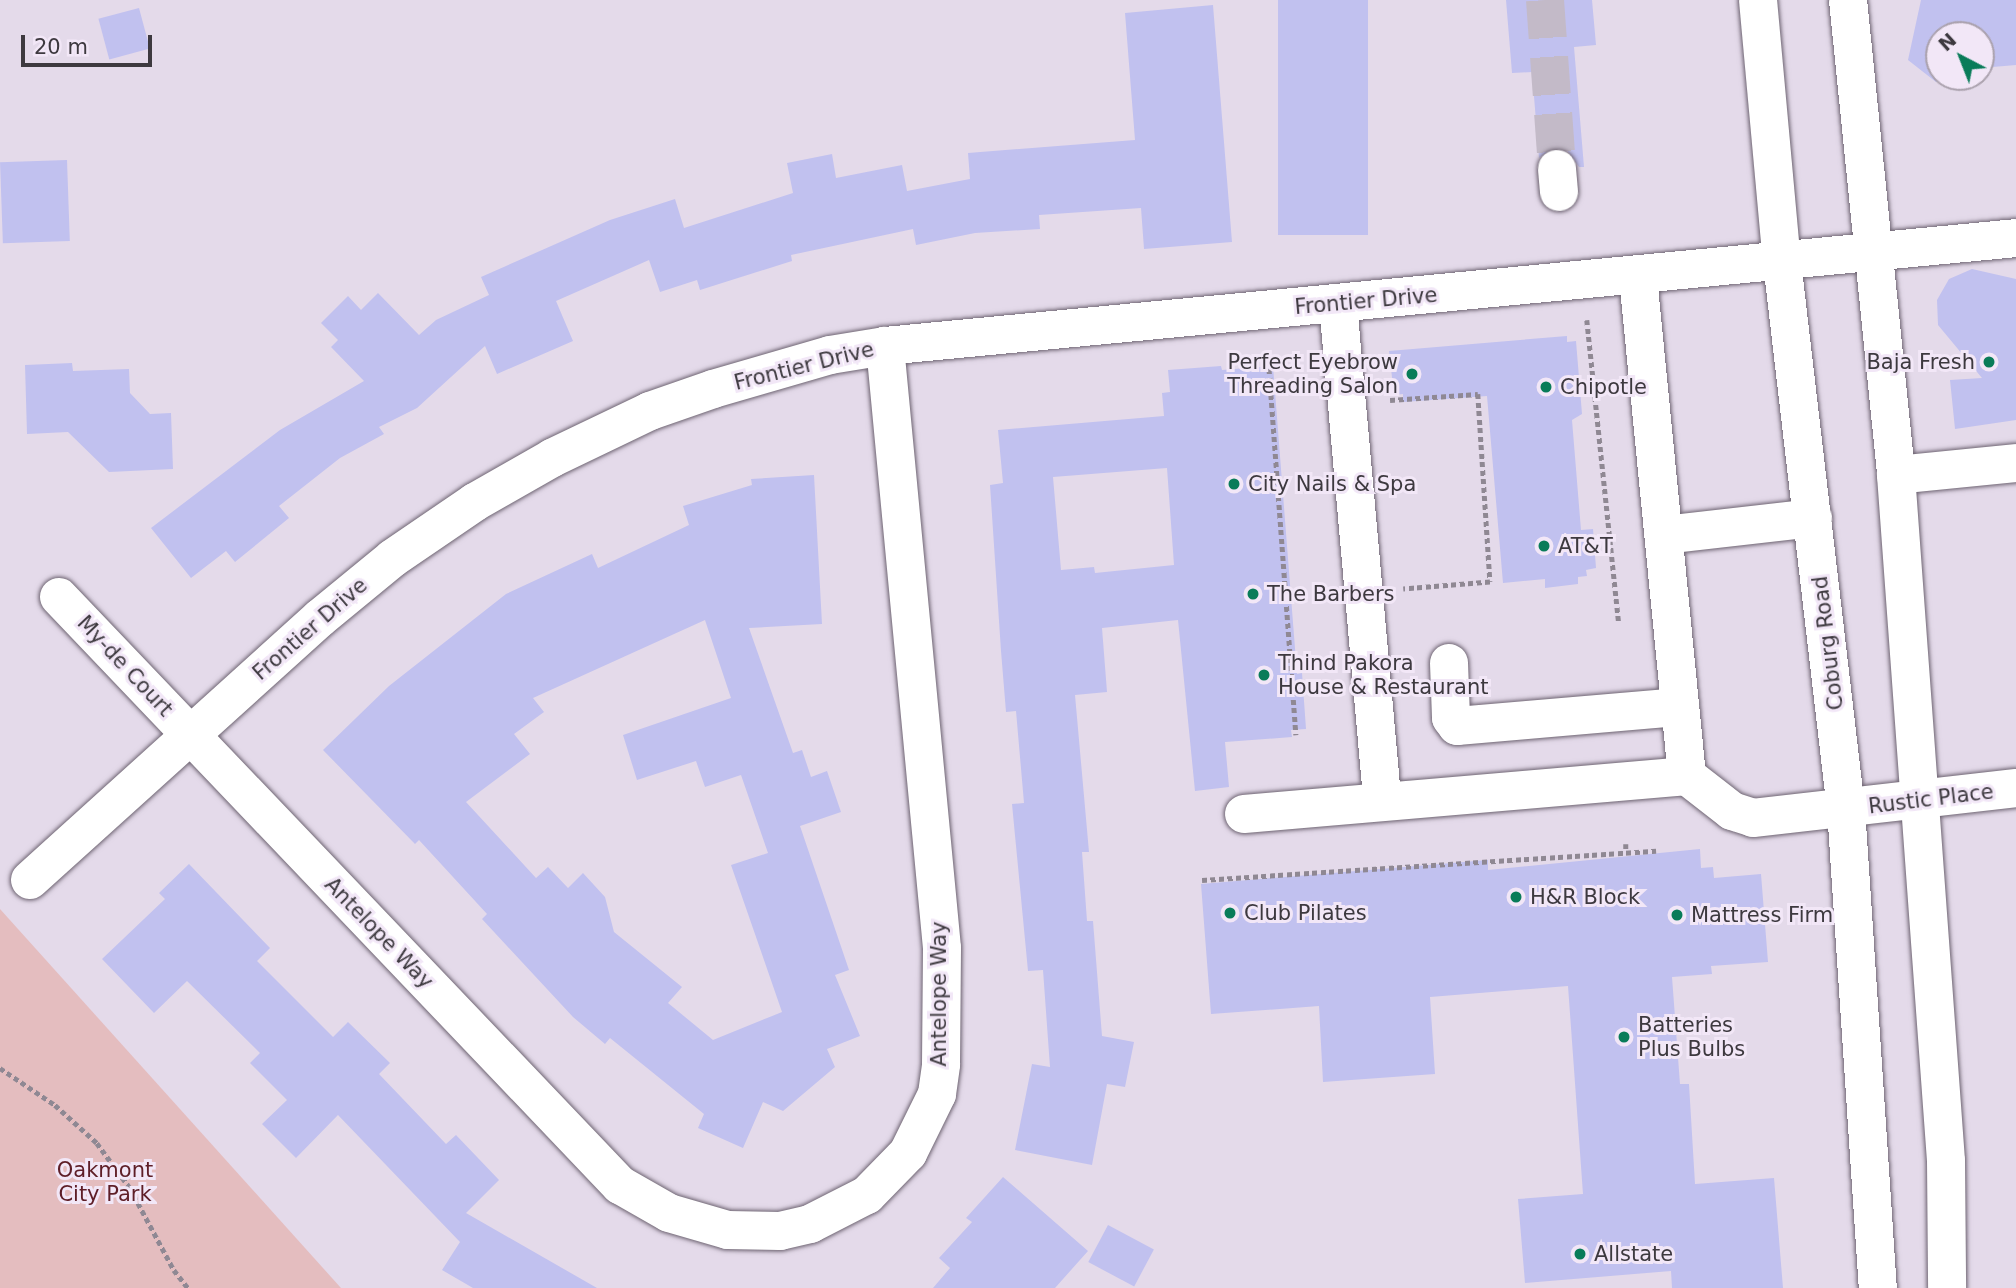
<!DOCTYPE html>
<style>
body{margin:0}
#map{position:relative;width:2016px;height:1288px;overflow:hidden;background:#e4daea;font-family:"DejaVu Sans",sans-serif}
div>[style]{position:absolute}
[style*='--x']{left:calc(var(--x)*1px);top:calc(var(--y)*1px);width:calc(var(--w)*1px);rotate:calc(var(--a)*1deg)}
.green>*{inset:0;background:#e4bdbf}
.building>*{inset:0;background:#c1c1ef;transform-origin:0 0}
.minor-tunnel>*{height:38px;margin-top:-19px;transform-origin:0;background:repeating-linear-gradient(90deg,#c3bac8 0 38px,transparent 0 57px)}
.path>*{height:4.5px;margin-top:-2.25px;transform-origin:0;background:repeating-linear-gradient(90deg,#8f8893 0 5px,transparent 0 8.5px)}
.roads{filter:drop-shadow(0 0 2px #6e6472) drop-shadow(0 0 2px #6e6472)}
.minor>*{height:38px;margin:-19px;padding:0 19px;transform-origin:19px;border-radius:19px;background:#fff}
.major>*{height:38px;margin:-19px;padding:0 19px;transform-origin:19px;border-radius:19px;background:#fff}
.dots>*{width:19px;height:19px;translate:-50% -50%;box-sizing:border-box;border:4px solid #f2e7f7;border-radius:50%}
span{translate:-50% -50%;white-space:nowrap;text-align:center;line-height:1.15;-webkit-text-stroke:6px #f2e7f7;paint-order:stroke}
.street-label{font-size:21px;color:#3d393f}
.poi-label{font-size:21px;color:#3d393f}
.right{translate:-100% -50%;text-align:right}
.left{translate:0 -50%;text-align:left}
.park-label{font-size:21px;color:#5e1e27}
.north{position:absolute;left:1925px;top:21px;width:70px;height:70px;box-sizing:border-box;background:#f2e7f7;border:2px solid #aaa1ad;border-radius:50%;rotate:318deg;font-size:19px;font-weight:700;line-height:28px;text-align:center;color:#3d393f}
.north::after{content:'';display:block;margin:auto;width:24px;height:32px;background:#097c59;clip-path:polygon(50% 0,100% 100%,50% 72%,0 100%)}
.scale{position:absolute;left:21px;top:35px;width:131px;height:32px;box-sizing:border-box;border:4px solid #3d393f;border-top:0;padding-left:9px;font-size:21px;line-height:24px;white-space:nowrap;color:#3d393f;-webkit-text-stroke:5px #f2e7f7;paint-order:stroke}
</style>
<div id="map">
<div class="green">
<div style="clip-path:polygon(0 909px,341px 1288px,0 1288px)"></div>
</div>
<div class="building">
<div style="left:1278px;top:0;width:90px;height:235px"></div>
<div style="clip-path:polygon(1506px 0,1592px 0,1596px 45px,1574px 47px,1584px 167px,1579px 167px,1566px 149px,1554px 147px,1539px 158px,1532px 72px,1512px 73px)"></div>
<div style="clip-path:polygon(1921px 0,2016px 0,2016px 65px,1981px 68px,1981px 35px,1939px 35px,1939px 77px,1949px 77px,1936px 82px,1908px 60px)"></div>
<div style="clip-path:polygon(1213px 5px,1232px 242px,1144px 249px,1141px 208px,1039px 215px,1040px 229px,975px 233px,916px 245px,913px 229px,791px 255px,792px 261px,700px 290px,697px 280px,660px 292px,649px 260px,556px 301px,573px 341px,497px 374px,485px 346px,417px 408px,379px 427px,384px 434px,340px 458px,279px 506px,289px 518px,235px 562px,226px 551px,191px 578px,151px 528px,280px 430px,364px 381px,331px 347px,338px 340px,321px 323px,348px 296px,361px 310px,378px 293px,419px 335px,436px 320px,489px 295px,481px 277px,610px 220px,675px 199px,684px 228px,793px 193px,787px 163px,832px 154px,836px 178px,902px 165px,907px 191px,970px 179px,968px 153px,1135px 140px,1125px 13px)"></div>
<div style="left:139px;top:8px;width:42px;height:42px;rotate:75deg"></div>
<div style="left:67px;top:160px;width:81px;height:67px;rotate:88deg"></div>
<div style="clip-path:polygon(1972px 269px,2016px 279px,2016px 420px,1955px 429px,1950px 380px,1982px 378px,1938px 325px,1937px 300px,1949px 279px)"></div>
<div style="clip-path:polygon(1567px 336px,1567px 342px,1576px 341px,1582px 414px,1572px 420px,1581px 530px,1593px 529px,1596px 568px,1586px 570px,1587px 576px,1578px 577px,1578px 584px,1545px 588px,1545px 579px,1503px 583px,1487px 396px,1403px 402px,1403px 394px,1394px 395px,1389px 351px)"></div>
<div style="clip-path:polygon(72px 363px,73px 371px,129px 369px,130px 393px,150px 414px,171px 413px,173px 469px,109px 472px,68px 432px,27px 434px,25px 365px)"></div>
<div style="clip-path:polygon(evenodd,1221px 366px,1222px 370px,1273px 366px,1297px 674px,1302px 673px,1306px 729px,1291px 730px,1292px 737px,1225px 742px,1229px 787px,1195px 791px,1178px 620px,1102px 628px,1107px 692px,1075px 695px,1089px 852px,1082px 852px,1087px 921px,1093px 921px,1102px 1036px,1134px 1042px,1125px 1087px,1107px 1084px,1092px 1165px,1015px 1150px,1032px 1064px,1050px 1067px,1043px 970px,1028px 971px,1012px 804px,1024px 803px,1016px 711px,1006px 712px,1001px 651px,990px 485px,1003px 483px,998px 430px,1164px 416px,1162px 393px,1170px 392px,1168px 370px,1221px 366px,1167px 468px,1174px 565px,1095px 573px,1094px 567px,1061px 570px,1053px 477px,1167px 468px)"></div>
<div style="clip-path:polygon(evenodd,814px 475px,822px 624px,749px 628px,793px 753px,802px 750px,811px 777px,827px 771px,841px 812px,800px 826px,849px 970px,835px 975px,860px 1036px,827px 1049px,835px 1067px,783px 1111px,763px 1102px,743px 1148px,698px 1128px,704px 1114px,610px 1038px,605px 1044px,573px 1017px,482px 919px,487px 914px,419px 840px,415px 844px,323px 750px,389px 686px,506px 594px,592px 554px,598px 568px,689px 525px,683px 506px,752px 485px,751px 479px,814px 475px,705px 620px,731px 698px,623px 735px,637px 780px,696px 761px,705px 787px,741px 775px,768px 853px,731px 865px,782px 1012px,713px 1040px,668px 1003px,682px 987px,614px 932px,605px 897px,583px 873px,568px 888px,548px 867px,536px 878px,466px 802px,530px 754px,514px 734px,544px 712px,533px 698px,705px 620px)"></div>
<div style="clip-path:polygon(1700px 849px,1701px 868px,1713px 867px,1714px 878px,1761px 874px,1768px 962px,1711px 966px,1712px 974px,1672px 977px,1680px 1084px,1689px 1084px,1695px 1184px,1774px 1178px,1783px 1288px,1672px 1288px,1671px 1271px,1525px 1283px,1518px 1199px,1583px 1194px,1568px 986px,1430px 997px,1435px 1074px,1323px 1082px,1319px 1006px,1211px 1014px,1201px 884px,1488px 860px,1488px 870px)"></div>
<div style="clip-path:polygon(189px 864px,270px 948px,257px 961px,333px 1037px,348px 1022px,390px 1063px,379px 1074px,446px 1144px,456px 1135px,499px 1180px,466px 1213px,597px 1288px,473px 1288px,442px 1270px,460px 1242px,338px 1115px,296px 1158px,262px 1124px,287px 1100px,250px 1063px,260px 1053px,187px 981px,154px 1013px,102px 959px,165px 899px,159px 893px)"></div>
<div style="clip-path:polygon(1003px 1177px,1088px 1251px,1055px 1288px,933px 1288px,950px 1268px,939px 1258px,972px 1222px,966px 1218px)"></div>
<div style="left:1108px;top:1225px;width:52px;height:42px;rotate:28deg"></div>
</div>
<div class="minor-tunnel">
<div style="--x:1545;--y:0;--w:169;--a:85.9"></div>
</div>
<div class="path">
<div style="--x:1587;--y:320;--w:304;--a:84"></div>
<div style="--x:1268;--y:352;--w:384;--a:85.8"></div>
<div style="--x:1390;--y:400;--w:88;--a:-3.9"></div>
<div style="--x:1478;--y:394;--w:188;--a:86.3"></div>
<div style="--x:1490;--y:582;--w:87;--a:175.4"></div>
<div style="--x:1286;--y:597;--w:17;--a:-3"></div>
<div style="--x:1626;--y:844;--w:8;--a:90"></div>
<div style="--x:1202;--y:880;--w:455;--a:-3.7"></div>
<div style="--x:0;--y:1068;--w:66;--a:33.9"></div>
<div style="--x:55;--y:1105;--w:57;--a:42.1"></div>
<div style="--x:97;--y:1143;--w:56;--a:53.7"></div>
<div style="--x:130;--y:1188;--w:93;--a:61.8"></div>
<div style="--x:174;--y:1270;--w:23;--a:52"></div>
</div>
<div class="roads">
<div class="minor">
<div style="--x:1557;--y:169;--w:23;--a:85"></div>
<div style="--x:1638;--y:277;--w:501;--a:84.39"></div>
<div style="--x:1338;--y:304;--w:498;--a:84.9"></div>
<div style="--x:1896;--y:475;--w:121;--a:-5.7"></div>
<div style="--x:1664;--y:535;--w:150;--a:-6.5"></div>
<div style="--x:59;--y:597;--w:813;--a:46.35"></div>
<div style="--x:620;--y:1185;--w:56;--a:29.7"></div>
<div style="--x:669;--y:1213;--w:61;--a:16.1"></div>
<div style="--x:728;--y:1230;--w:52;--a:1.1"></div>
<div style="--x:780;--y:1231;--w:31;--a:-13"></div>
<div style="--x:810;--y:1224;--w:64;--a:-27"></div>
<div style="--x:867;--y:1195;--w:59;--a:-45.7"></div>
<div style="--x:908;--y:1153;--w:66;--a:-63.8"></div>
<div style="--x:937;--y:1094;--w:30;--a:-82"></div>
<div style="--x:941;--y:1064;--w:116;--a:-89.5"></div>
<div style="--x:942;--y:948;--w:605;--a:-95.41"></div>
<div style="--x:1449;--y:663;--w:55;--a:87.9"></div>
<div style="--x:1451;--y:718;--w:10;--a:53"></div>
<div style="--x:1457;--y:726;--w:224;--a:-4.9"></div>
<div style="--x:1244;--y:814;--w:445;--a:-4.9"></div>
<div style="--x:1687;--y:776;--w:57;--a:37.9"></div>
<div style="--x:1732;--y:811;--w:22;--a:18"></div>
<div style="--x:1753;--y:818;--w:265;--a:-6.5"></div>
<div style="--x:30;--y:880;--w:391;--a:-42.1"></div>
<div style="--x:320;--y:618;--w:94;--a:-39.4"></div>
<div style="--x:393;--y:558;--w:99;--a:-34.3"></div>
<div style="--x:475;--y:502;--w:89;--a:-29.7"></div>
<div style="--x:552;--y:458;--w:109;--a:-25.6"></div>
<div style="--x:650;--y:411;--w:67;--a:-19.2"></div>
<div style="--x:713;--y:389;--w:122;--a:-16.2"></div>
<div style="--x:830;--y:355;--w:56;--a:-9.3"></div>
<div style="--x:885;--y:346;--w:1136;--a:-5.45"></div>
</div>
<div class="major">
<div style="--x:1758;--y:0;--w:263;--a:84.8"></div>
<div style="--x:1782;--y:262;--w:551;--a:83.33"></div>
<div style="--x:1846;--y:809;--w:480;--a:86.2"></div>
<div style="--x:1848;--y:0;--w:477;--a:84.2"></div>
<div style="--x:1896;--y:475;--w:688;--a:85.83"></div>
<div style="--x:1946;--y:1161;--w:127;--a:89.5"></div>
</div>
</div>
<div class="dots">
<div style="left:1989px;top:362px;background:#097c59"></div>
<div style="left:1412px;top:374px;background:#097c59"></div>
<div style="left:1546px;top:387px;background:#097c59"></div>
<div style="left:1234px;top:484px;background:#097c59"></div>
<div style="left:1544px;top:546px;background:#097c59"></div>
<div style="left:1253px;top:594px;background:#097c59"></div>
<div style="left:1264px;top:675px;background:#097c59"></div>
<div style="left:1516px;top:897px;background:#097c59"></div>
<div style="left:1230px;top:913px;background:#097c59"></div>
<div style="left:1677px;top:915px;background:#097c59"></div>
<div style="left:1624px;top:1037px;background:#097c59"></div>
<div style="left:1580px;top:1254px;background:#097c59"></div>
</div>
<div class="street-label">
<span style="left:1366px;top:301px;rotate:-5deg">Frontier Drive</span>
<span style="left:804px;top:366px;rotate:-14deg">Frontier Drive</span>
<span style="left:310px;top:629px;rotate:-41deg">Frontier Drive</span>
<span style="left:1828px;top:643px;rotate:-97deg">Coburg Road</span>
<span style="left:125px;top:666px;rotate:47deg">My-de Court</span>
<span style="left:1931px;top:799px;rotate:-7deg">Rustic Place</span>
<span style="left:379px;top:933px;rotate:46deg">Antelope Way</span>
<span style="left:939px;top:994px;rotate:-90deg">Antelope Way</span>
</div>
<div class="poi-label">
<span class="right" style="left:1398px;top:374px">Perfect Eyebrow<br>Threading Salon</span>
<span class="right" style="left:1975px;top:362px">Baja Fresh</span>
<span class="left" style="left:1560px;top:387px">Chipotle</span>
<span class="left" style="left:1248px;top:484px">City Nails &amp; Spa</span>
<span class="left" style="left:1558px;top:546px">AT&amp;T</span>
<span class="left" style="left:1267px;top:594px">The Barbers</span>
<span class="left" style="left:1278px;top:675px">Thind Pakora<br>House &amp; Restaurant</span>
<span class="left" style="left:1530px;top:897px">H&amp;R Block</span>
<span class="left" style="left:1244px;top:913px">Club Pilates</span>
<span class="left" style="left:1691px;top:915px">Mattress Firm</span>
<span class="left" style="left:1638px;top:1037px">Batteries<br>Plus Bulbs</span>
<span class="left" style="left:1594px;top:1254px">Allstate</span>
</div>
<div class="park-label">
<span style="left:105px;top:1182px">Oakmont<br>City Park</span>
</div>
<div class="north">N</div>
<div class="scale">20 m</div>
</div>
